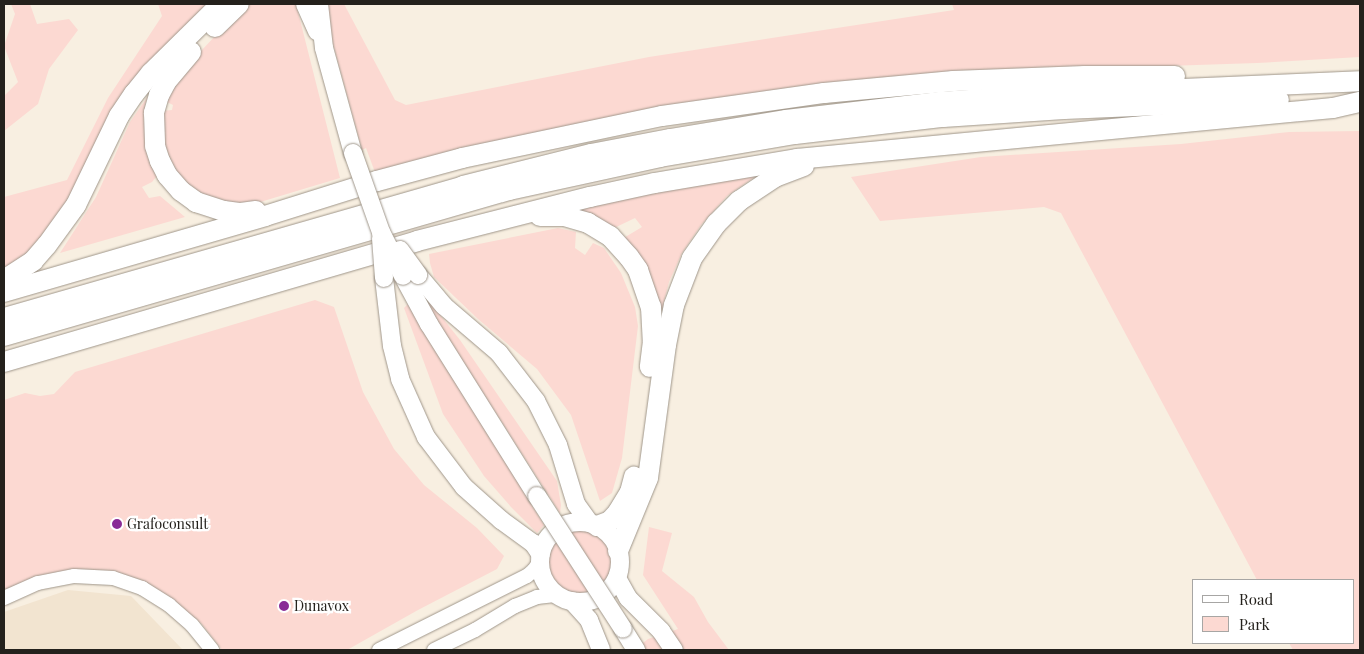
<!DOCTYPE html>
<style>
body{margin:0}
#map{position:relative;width:1364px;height:654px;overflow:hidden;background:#f8efe1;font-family:"Playfair Display",serif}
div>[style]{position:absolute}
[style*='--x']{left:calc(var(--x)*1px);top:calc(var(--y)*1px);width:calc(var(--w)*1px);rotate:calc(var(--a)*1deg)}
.built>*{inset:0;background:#f2e4d0}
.green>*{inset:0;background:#fcd9d2}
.round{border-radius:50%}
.roads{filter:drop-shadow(0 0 1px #9f968a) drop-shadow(0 0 1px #9f968a)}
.minor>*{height:14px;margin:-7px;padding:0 7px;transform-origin:7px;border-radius:7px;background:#fff}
.major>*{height:18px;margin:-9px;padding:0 9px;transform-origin:9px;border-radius:9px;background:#fff}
.major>.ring{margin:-9px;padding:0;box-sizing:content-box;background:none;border:18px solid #fff;border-radius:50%}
.highway>*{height:20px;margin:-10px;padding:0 10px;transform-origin:10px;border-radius:10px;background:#fff}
.bridges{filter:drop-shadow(0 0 1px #9f968a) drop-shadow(0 0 1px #9f968a)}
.major-bridge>*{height:18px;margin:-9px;padding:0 9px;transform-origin:9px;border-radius:9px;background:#fff}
.dots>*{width:14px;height:14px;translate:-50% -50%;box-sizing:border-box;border:2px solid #fff;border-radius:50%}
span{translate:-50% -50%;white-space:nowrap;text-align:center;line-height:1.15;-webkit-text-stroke:4.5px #fff;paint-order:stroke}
.poi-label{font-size:14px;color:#24211c}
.left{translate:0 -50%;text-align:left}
.frame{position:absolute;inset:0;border:5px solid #24211c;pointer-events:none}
.legend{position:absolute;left:1192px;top:579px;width:162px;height:65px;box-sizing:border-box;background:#fff;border:1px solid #a7a6a4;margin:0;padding:6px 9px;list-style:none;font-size:15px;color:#24211c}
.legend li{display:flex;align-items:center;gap:10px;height:25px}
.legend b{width:25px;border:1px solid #a7a6a4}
</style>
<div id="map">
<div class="built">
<div style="clip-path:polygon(68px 590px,131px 596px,183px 650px,4px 650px,4px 612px)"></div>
</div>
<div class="green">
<div style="clip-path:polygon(11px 4px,30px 4px,37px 24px,69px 19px,78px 30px,49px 69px,38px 104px,4px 131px,4px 96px,18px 82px,4px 46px,15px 14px)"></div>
<div style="clip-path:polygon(158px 4px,210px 4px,60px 215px,15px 268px,4px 275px,4px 197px,67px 180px,108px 98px,162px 16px)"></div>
<div style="clip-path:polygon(245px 4px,296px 4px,340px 178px,257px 203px,227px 204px,205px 197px,184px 183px,168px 163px,162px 138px,161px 111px,172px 110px,173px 105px,165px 101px,173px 81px)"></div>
<div style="clip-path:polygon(325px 4px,344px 4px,395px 100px,406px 105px,649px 57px,954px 10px,952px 4px,1360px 4px,1360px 57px,1257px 63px,954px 73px,376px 175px,366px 148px,362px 150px,333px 44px)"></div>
<div style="clip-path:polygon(148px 96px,145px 105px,146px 143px,157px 176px,152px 182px,142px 187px,149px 198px,160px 196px,185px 217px,60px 253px,96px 197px,130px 122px)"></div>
<div style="clip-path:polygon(1360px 131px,1360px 650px,1293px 650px,1289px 643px,1353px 643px,1353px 580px,1257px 580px,1061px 213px,1044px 207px,880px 221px,851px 177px,981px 157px,1181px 144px,1289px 132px)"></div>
<div style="clip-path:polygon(762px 172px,727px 196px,701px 225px,682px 253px,669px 282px,660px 317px,622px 239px,642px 227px,635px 218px,612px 229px,571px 210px)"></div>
<div style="clip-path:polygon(558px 228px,576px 232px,575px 248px,585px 255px,593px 243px,604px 248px,621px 273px,635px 307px,638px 326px,622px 458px,612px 493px,600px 501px,571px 415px,537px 369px,478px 319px,434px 277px,430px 263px,429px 254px)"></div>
<div style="clip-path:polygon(315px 300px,334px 307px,363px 392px,394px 449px,424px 485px,477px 528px,504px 556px,497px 569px,418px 610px,347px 650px,222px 650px,201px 623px,147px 585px,97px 572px,4px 593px,4px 400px,25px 393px,40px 396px,54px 394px,75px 372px)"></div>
<div style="clip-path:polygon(429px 301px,460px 340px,557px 481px,561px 505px,560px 513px,426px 304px)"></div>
<div style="clip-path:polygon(408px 304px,544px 525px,537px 533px,511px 507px,484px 476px,443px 414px,404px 308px)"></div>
<div style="clip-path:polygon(649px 527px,672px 533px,662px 571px,694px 597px,708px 622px,729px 650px,634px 650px,648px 639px,678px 629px,643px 575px)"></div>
<div class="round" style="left:547px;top:530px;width:66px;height:66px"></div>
</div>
<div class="roads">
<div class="minor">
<div style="--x:4;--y:598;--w:37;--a:-24"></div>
<div style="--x:38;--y:583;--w:37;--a:-11"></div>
<div style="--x:74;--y:576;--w:39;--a:3"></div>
<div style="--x:113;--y:578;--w:31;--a:19"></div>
<div style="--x:142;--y:588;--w:32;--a:32"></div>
<div style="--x:169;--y:605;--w:30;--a:41"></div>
<div style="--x:192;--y:625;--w:32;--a:51"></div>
<div style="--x:379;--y:650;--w:165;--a:-26.6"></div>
<div style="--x:527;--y:576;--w:9;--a:-41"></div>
<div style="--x:534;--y:570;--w:11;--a:-56"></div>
<div style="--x:434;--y:650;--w:46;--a:-26"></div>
<div style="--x:475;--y:630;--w:47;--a:-31"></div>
<div style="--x:515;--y:606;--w:24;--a:-22"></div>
<div style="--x:537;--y:597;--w:20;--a:-6"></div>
</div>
<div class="major">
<div style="--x:305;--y:4;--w:30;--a:66"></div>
<div style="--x:319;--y:4;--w:44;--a:83.5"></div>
<div style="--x:324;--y:48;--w:109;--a:74.6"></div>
<div style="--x:418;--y:275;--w:40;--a:50"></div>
<div style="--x:444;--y:306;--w:72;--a:40.5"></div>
<div style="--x:499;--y:353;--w:61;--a:52.4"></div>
<div style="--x:536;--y:401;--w:49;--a:63.4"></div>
<div style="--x:558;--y:445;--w:62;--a:73"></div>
<div style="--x:576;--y:504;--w:24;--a:54"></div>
<div style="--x:403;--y:276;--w:55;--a:61.6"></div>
<div style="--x:429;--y:324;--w:203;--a:57.9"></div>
<div style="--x:384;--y:278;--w:68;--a:83.3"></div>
<div style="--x:392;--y:346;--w:34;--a:76"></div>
<div style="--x:400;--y:379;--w:64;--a:65.9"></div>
<div style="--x:426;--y:437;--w:63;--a:52.8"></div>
<div style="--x:464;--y:487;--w:50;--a:41.7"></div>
<div style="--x:501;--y:520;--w:39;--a:36"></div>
<div style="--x:533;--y:543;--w:14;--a:56"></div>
<div class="ring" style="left:540px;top:522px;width:62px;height:62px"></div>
<div style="--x:617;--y:578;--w:23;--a:61"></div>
<div style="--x:628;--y:598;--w:47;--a:45"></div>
<div style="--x:661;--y:631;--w:23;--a:56"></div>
<div style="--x:572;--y:601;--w:25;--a:48"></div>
<div style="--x:589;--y:620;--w:32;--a:68"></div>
<div style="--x:623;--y:629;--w:25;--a:58"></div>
</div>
<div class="highway">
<div style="--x:215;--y:27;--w:33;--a:-44"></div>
<div style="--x:191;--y:52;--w:39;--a:130"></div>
<div style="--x:166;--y:82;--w:15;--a:118"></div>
<div style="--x:159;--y:95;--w:19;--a:106"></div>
<div style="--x:154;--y:113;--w:33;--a:88"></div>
<div style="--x:155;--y:146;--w:16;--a:72"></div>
<div style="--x:160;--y:161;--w:16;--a:63"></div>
<div style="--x:167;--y:175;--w:21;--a:49"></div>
<div style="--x:181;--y:191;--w:19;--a:36"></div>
<div style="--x:196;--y:202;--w:29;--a:18"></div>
<div style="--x:224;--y:211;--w:17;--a:7"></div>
<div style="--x:241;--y:213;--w:15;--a:-8"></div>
<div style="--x:540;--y:216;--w:24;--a:0"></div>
<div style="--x:564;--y:216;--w:25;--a:16"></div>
<div style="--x:588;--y:223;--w:26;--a:31"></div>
<div style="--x:610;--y:236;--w:28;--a:48"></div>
<div style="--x:629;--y:257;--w:16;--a:55"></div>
<div style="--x:638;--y:270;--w:39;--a:71"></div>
<div style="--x:651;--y:307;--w:34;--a:87"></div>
<div style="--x:653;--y:341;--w:26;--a:97"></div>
<div style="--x:4;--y:280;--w:35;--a:-33"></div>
<div style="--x:33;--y:261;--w:21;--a:-49"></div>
<div style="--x:47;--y:245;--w:49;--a:-54.1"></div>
<div style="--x:76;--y:205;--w:99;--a:-64.2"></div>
<div style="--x:119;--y:116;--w:27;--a:-56"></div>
<div style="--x:134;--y:94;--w:27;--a:-51"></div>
<div style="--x:151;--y:73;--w:98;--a:-44.6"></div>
<div style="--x:4;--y:292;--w:272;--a:-16.2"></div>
<div style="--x:265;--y:216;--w:117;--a:-17.4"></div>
<div style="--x:377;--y:181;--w:88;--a:-15.1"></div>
<div style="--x:462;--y:158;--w:204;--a:-11.9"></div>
<div style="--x:662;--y:116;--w:164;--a:-8.1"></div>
<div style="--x:824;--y:93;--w:130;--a:-5.3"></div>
<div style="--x:953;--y:81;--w:132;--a:-2.2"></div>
<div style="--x:1085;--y:76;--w:90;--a:0"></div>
<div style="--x:4;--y:318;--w:478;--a:-16"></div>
<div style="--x:463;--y:186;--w:132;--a:-14"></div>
<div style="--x:591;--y:154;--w:80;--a:-10.8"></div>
<div style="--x:670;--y:139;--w:118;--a:-9.3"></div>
<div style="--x:786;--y:120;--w:155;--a:-6.7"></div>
<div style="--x:940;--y:102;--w:103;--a:-3.9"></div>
<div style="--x:1043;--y:95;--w:317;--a:-2.5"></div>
<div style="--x:4;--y:336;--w:526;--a:-16.13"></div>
<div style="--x:509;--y:190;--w:155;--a:-12.3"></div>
<div style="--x:660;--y:157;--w:137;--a:-9.7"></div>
<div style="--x:795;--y:134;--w:149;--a:-6.6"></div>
<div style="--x:943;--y:117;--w:121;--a:-3.8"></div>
<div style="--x:1064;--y:109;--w:215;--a:-2.4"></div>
<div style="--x:4;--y:362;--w:430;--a:-16.3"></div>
<div style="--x:417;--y:241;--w:179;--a:-14.3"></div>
<div style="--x:590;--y:197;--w:66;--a:-12.2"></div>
<div style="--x:655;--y:183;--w:144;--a:-9.6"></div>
<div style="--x:797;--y:159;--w:538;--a:-5.44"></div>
<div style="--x:1333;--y:108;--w:28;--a:-13"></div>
<div style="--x:597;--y:526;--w:14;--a:-21"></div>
<div style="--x:610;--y:521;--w:12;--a:-48"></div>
<div style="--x:618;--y:512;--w:23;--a:-59"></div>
<div style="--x:630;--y:492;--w:16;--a:-75"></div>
<div style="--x:618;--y:551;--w:79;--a:-67.7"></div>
<div style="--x:648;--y:478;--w:134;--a:-82.3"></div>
<div style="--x:666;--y:345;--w:41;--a:-78.7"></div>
<div style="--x:674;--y:305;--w:50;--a:-69"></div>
<div style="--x:692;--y:258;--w:42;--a:-54.8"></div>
<div style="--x:716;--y:224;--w:33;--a:-45"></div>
<div style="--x:739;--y:201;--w:43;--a:-33.7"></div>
<div style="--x:775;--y:177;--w:31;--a:-21"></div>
</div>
</div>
<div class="bridges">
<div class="major-bridge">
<div style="--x:353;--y:153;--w:84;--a:70.5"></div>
<div style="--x:381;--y:232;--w:49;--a:63.4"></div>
<div style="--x:381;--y:238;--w:40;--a:85.7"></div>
<div style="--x:400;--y:250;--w:31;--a:54"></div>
<div style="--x:537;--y:496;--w:158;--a:57.1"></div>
</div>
</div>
<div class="dots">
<div style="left:117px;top:524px;background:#892b96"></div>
<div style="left:284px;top:606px;background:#892b96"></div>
</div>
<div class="poi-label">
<span class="left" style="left:127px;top:524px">Grafoconsult</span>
<span class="left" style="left:294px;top:606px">Dunavox</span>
</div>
<div class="frame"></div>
<ul class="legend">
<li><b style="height:6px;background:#fff"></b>Road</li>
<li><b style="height:14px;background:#fcd9d2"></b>Park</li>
</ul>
</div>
